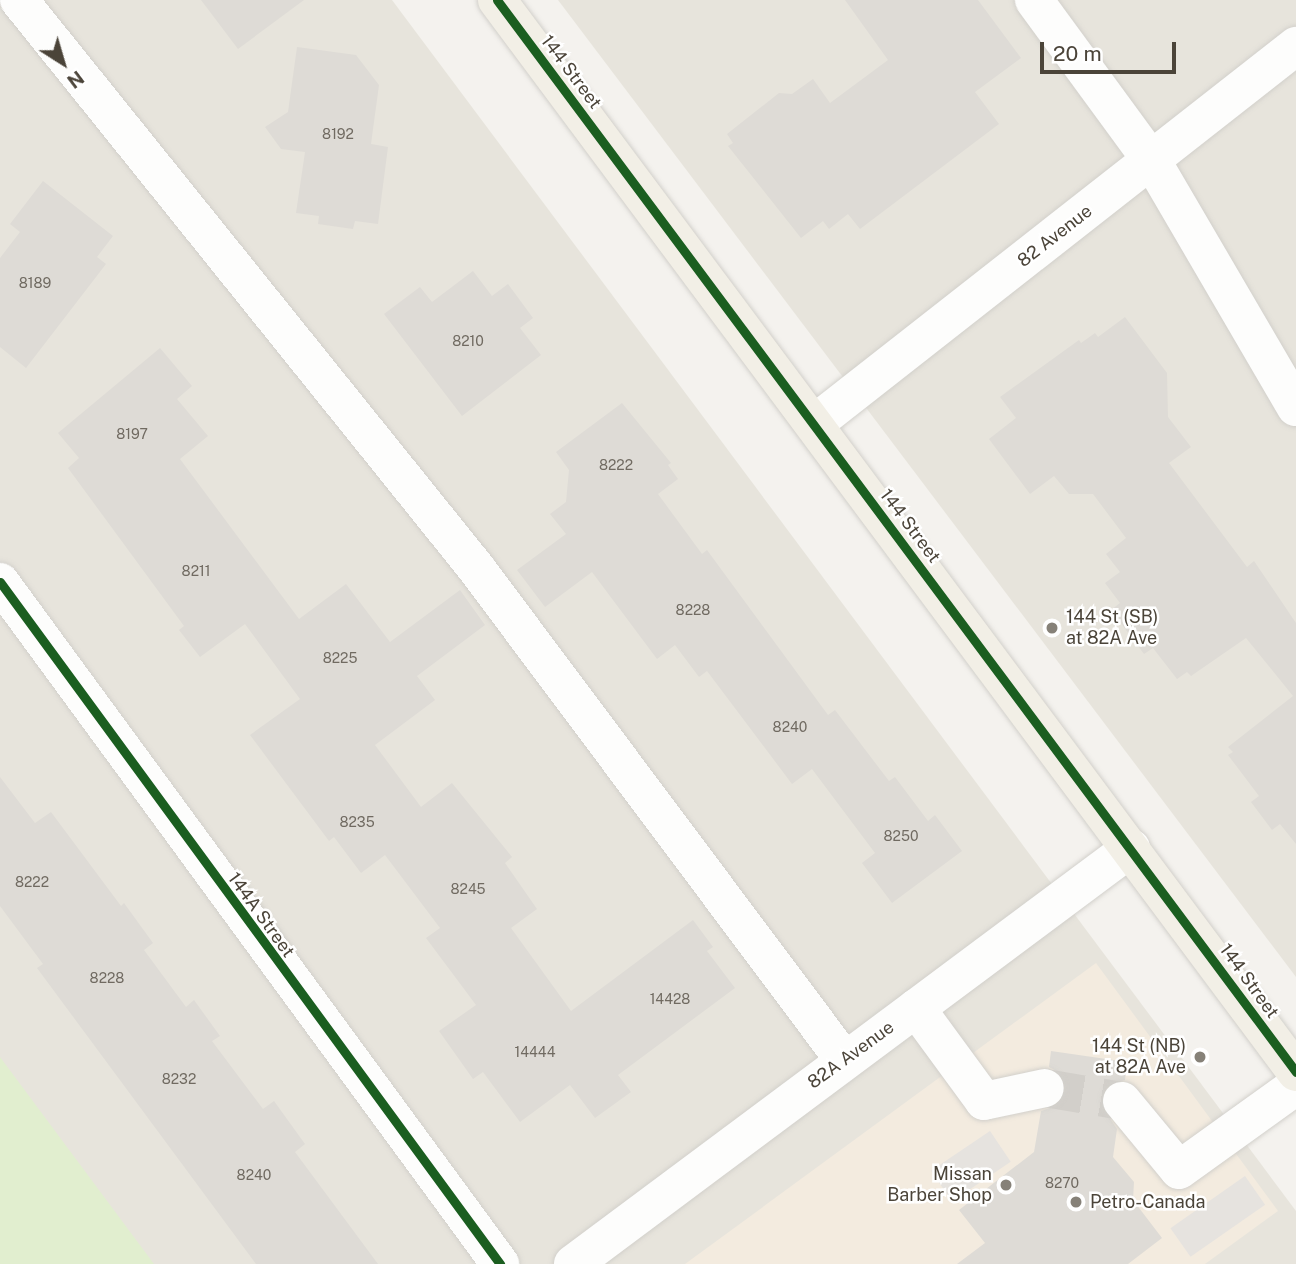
<!DOCTYPE html>
<style>
body{margin:0}
#map{position:relative;width:1296px;height:1264px;overflow:hidden;background:#f4f2ee;font-family:"Public Sans",sans-serif}
div>[style]{position:absolute}
[style*='--x']{left:calc(var(--x)*1px);top:calc(var(--y)*1px);width:calc(var(--w)*1px);rotate:calc(var(--a)*1deg)}
.residential>*{inset:0;background:#e7e4dc}
.commercial>*{inset:0;background:#f3ebdf}
.green>*{inset:0;background:#e1eecf}
.parking>*{inset:0;background:#e6e3df;transform-origin:0 0}
.building>*{inset:0;background:#dedbd6}
.minor-tunnel>*{height:38px;margin-top:-19px;transform-origin:0;background:repeating-linear-gradient(90deg,#d2cfca 0 38px,transparent 0 57px)}
.roads{filter:drop-shadow(0 0 2px #d2d0cb) drop-shadow(0 0 2px #d2d0cb)}
.minor>*{height:38px;margin:-19px;padding:0 19px;transform-origin:19px;border-radius:19px;background:#fdfdfc}
.major>*{height:38px;margin:-19px;padding:0 19px;transform-origin:19px;border-radius:19px;background:#f2efe6}
.cycleway>*{height:9px;margin:-4.5px;padding:0 4.5px;transform-origin:4.5px;border-radius:4.5px;background:#1b5e20}
.dots>*{width:19px;height:19px;translate:-50% -50%;box-sizing:border-box;border:4px solid #fff;border-radius:50%}
span{translate:-50% -50%;white-space:nowrap;text-align:center;line-height:1.15;-webkit-text-stroke:5px #fff;paint-order:stroke}
.number-label{font-size:14px;color:#706a61}
.number-label span{-webkit-text-stroke-width:0}
.street-label{font-size:18px;color:#4b4439}
.poi-label{font-size:18px;color:#4b4439}
.left{translate:0 -50%;text-align:left}
.right{translate:-100% -50%;text-align:right}
.north{position:absolute;left:28px;top:28px;width:70px;height:70px;-webkit-text-stroke:5px #fff;paint-order:stroke;rotate:143deg;font-size:19px;font-weight:700;line-height:28px;text-align:center;color:#4b4439}
.north::after{content:'';display:block;margin:auto;width:24px;height:32px;background:#4b4439;clip-path:polygon(50% 0,100% 100%,50% 72%,0 100%)}
.scale{position:absolute;left:1040px;top:42px;width:136px;height:32px;box-sizing:border-box;border:4px solid #4b4439;border-top:0;padding-left:9px;font-size:21px;line-height:24px;white-space:nowrap;color:#4b4439;-webkit-text-stroke:5px #fff;paint-order:stroke}
</style>
<div id="map">
<div class="residential">
<div style="clip-path:polygon(0 0,392px 0,1296px 1211px,1296px 1264px,0 1264px)"></div>
<div style="clip-path:polygon(558px 0,1296px 0,1296px 977px)"></div>
</div>
<div class="commercial">
<div style="clip-path:polygon(1096px 963px,1278px 1211px,1205px 1264px,685px 1264px)"></div>
</div>
<div class="green">
<div style="clip-path:polygon(0 1057px,154px 1264px,0 1264px)"></div>
</div>
<div class="parking">
<div style="left:990px;top:1131px;width:37px;height:71px;rotate:56deg"></div>
<div style="left:1245px;top:1176px;width:35px;height:91px;rotate:55deg"></div>
</div>
<div class="building">
<div style="clip-path:polygon(201px 0,304px 0,238px 49px)"></div>
<div style="clip-path:polygon(845px 0,978px 0,1021px 58px,975px 92px,999px 124px,860px 229px,848px 214px,829px 229px,823px 221px,801px 238px,728px 146px,733px 143px,727px 134px,779px 93px,792px 94px,813px 79px,830px 103px,888px 60px)"></div>
<div style="clip-path:polygon(297px 47px,356px 55px,379px 85px,371px 144px,388px 147px,378px 224px,355px 221px,353px 229px,318px 224px,319px 216px,296px 213px,305px 152px,281px 149px,265px 127px,288px 112px)"></div>
<div style="clip-path:polygon(43px 181px,113px 236px,97px 257px,106px 264px,26px 368px,0 347px,0 258px,20px 232px,10px 224px)"></div>
<div style="clip-path:polygon(473px 271px,492px 296px,508px 284px,533px 318px,520px 328px,541px 355px,462px 416px,384px 314px,420px 287px,432px 302px)"></div>
<div style="clip-path:polygon(1125px 317px,1167px 373px,1168px 417px,1191px 447px,1169px 463px,1247px 567px,1254px 561px,1296px 623px,1296px 844px,1280px 824px,1272px 830px,1251px 802px,1259px 796px,1228px 755px,1233px 752px,1228px 747px,1293px 696px,1246px 638px,1191px 676px,1187px 672px,1177px 679px,1153px 648px,1144px 654px,1111px 610px,1120px 603px,1105px 583px,1120px 572px,1106px 554px,1126px 538px,1093px 494px,1069px 494px,1054px 476px,1030px 494px,989px 439px,1016px 418px,1000px 397px,1079px 340px,1081px 343px,1095px 333px,1098px 337px)"></div>
<div style="clip-path:polygon(160px 348px,192px 386px,177px 399px,208px 436px,180px 459px,299px 619px,346px 584px,390px 642px,460px 590px,485px 625px,417px 676px,435px 700px,375px 745px,421px 807px,452px 783px,512px 857px,505px 863px,537px 909px,511px 928px,571px 1011px,693px 920px,713px 947px,707px 951px,735px 988px,618px 1075px,631px 1092px,595px 1118px,570px 1085px,520px 1122px,483px 1072px,473px 1079px,439px 1031px,476px 1005px,426px 938px,440px 928px,385px 855px,361px 873px,334px 837px,329px 841px,250px 735px,300px 699px,245px 624px,200px 657px,179px 630px,184px 626px,68px 468px,79px 458px,58px 433px)"></div>
<div style="clip-path:polygon(622px 403px,671px 463px,668px 465px,678px 479px,658px 494px,702px 554px,707px 550px,828px 715px,835px 710px,889px 781px,895px 777px,928px 821px,935px 815px,962px 851px,892px 903px,862px 863px,875px 853px,812px 769px,792px 784px,707px 671px,699px 677px,675px 645px,657px 659px,592px 572px,545px 607px,517px 570px,566px 534px,550px 514px,566px 502px,569px 470px,556px 452px)"></div>
<div style="clip-path:polygon(0 777px,35px 823px,51px 812px,121px 906px,124px 903px,153px 943px,144px 950px,186px 1007px,194px 1000px,220px 1036px,212px 1041px,263px 1109px,274px 1101px,305px 1144px,295px 1152px,378px 1264px,256px 1264px,37px 968px,43px 964px,0 906px)"></div>
<div style="clip-path:polygon(1051px 1051px,1127px 1062px,1125px 1080px,1108px 1085px,1101px 1105px,1117px 1129px,1113px 1157px,1134px 1182px,1133px 1200px,1162px 1238px,1128px 1264px,957px 1264px,985px 1243px,959px 1210px,1034px 1152px,1041px 1111px,1059px 1105px,1066px 1095px,1062px 1074px,1049px 1067px)"></div>
</div>
<div class="minor-tunnel">
<div style="--x:1045;--y:1088;--w:78;--a:9.6"></div>
</div>
<div class="roads">
<div class="minor">
<div style="--x:19;--y:0;--w:729;--a:51.18"></div>
<div style="--x:476;--y:568;--w:614;--a:53.2"></div>
<div style="--x:1034;--y:0;--w:200;--a:53.8"></div>
<div style="--x:1152;--y:161;--w:285;--a:59.7"></div>
<div style="--x:814;--y:424;--w:613;--a:-38.1"></div>
<div style="--x:0;--y:582;--w:846;--a:53.75"></div>
<div style="--x:916;--y:1008;--w:115;--a:53.8"></div>
<div style="--x:984;--y:1101;--w:62;--a:-12"></div>
<div style="--x:1122;--y:1101;--w:89;--a:50.4"></div>
<div style="--x:1179;--y:1170;--w:144;--a:-35.7"></div>
<div style="--x:573;--y:1264;--w:696;--a:-36.71"></div>
</div>
<div class="major">
<div style="--x:497;--y:0;--w:1337;--a:53.3"></div>
</div>
</div>
<div class="cycleway">
<div style="--x:497;--y:0;--w:1337;--a:53.3"></div>
<div style="--x:0;--y:582;--w:846;--a:53.75"></div>
</div>
<div class="dots">
<div style="left:1052px;top:628px;background:#868178"></div>
<div style="left:1200px;top:1057px;background:#868178"></div>
<div style="left:1006px;top:1185px;background:#868178"></div>
<div style="left:1076px;top:1202px;background:#868178"></div>
</div>
<div class="number-label">
<span style="left:338px;top:134px">8192</span>
<span style="left:35px;top:283px">8189</span>
<span style="left:468px;top:341px">8210</span>
<span style="left:132px;top:434px">8197</span>
<span style="left:616px;top:465px">8222</span>
<span style="left:196px;top:571px">8211</span>
<span style="left:693px;top:610px">8228</span>
<span style="left:340px;top:658px">8225</span>
<span style="left:790px;top:727px">8240</span>
<span style="left:357px;top:822px">8235</span>
<span style="left:901px;top:836px">8250</span>
<span style="left:32px;top:882px">8222</span>
<span style="left:468px;top:889px">8245</span>
<span style="left:107px;top:978px">8228</span>
<span style="left:670px;top:999px">14428</span>
<span style="left:535px;top:1052px">14444</span>
<span style="left:179px;top:1079px">8232</span>
<span style="left:254px;top:1175px">8240</span>
<span style="left:1062px;top:1183px">8270</span>
</div>
<div class="street-label">
<span style="left:571px;top:72px;rotate:53deg">144 Street</span>
<span style="left:1055px;top:236px;rotate:-38deg">82 Avenue</span>
<span style="left:910px;top:526px;rotate:53deg">144 Street</span>
<span style="left:261px;top:915px;rotate:54deg">144A Street</span>
<span style="left:1249px;top:981px;rotate:54deg">144 Street</span>
<span style="left:851px;top:1055px;rotate:-36deg">82A Avenue</span>
</div>
<div class="poi-label">
<span class="left" style="left:1066px;top:628px">144 St (SB)<br>at 82A Ave</span>
<span class="right" style="left:1186px;top:1057px">144 St (NB)<br>at 82A Ave</span>
<span class="right" style="left:992px;top:1185px">Missan<br>Barber Shop</span>
<span class="left" style="left:1090px;top:1202px">Petro-Canada</span>
</div>
<div class="north">N</div>
<div class="scale">20 m</div>
</div>
